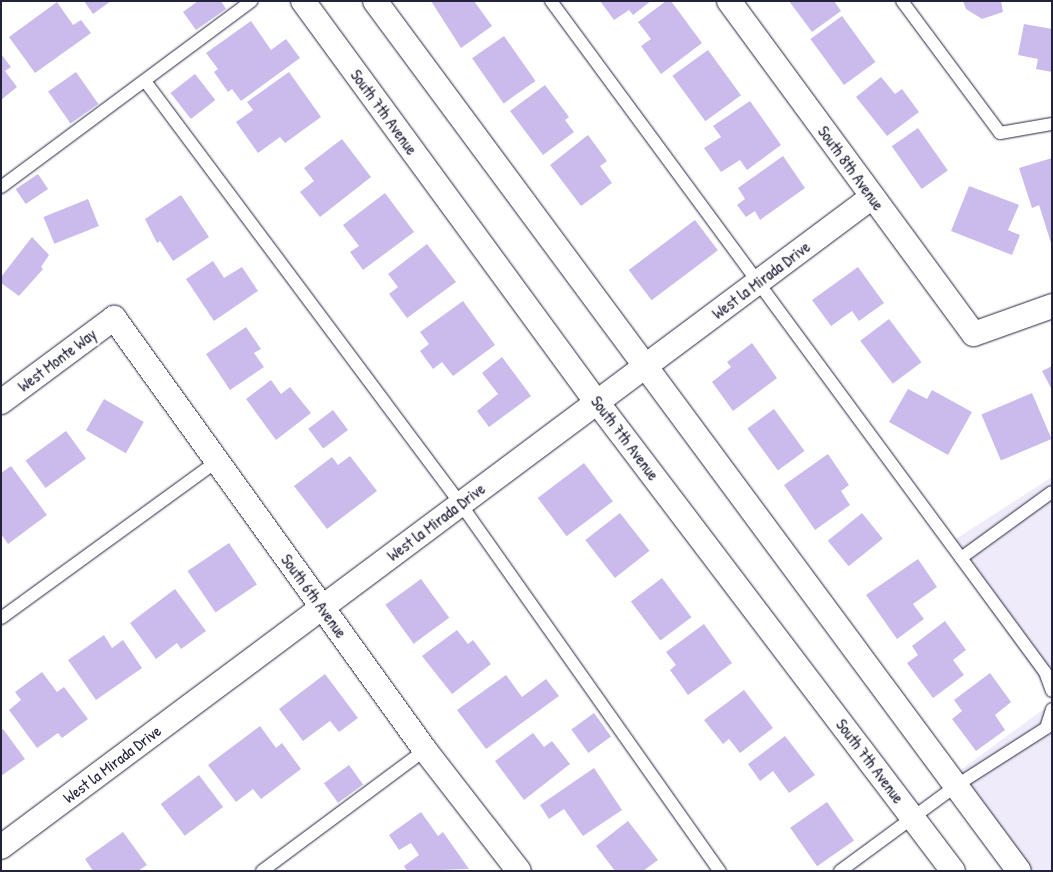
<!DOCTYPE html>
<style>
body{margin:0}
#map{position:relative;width:1053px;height:872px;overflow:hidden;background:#fff;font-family:"Patrick Hand",sans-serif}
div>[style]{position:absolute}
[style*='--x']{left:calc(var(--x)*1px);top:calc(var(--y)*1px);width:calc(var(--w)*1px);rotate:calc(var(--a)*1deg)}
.built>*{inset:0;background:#efebfa}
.building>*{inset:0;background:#cbbbed;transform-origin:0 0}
.roads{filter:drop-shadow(0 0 1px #22223b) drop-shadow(0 0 1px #22223b)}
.service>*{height:12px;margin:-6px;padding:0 6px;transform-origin:6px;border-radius:6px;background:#fff}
.minor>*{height:24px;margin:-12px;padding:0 12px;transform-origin:12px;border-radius:12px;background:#fff}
span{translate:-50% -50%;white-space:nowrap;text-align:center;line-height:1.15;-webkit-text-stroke:5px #fff;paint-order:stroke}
.street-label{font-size:16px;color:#22223b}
.frame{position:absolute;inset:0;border:2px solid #22223b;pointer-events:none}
</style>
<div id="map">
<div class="built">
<div style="clip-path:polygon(1052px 477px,1052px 696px,945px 546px)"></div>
<div style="clip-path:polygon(1052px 703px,1052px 871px,1032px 871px,958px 772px)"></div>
</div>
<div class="building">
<div style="clip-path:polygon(84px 1px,111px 1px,93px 14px)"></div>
<div style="clip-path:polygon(198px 1px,221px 1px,226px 9px,196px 30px,183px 12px)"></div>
<div style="clip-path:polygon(431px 1px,474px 1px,492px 26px,461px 48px)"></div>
<div style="clip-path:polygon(600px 1px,651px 1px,633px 15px,629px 10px,614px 20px)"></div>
<div style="clip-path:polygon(666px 1px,671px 1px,702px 43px,661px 74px,641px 46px,651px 39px,638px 22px)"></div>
<div style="clip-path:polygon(789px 1px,834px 1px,841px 11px,812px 32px)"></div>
<div style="clip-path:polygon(963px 1px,1001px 1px,1003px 12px,982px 19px,966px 9px)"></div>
<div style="clip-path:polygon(57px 2px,73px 25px,81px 20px,91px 33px,35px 73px,9px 37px)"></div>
<div style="left:842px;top:16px;width:57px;height:39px;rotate:54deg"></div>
<div style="clip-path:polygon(251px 21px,271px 50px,286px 39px,300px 58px,241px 101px,232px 89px,228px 92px,214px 72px,218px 69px,206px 53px)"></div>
<div style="clip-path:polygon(1024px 24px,1052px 29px,1052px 72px,1036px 69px,1038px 59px,1018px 55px)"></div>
<div style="left:504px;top:36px;width:55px;height:39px;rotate:55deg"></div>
<div style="left:708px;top:50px;width:56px;height:44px;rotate:54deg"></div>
<div style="clip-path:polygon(1px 54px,11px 67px,5px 71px,17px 87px,1px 100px)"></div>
<div style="left:76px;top:72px;width:39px;height:34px;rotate:55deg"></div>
<div style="clip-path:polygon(289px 72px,321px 117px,285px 143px,280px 137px,258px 153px,236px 122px,253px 110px,247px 102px)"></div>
<div style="left:195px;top:74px;width:33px;height:31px;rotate:52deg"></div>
<div style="clip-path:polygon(881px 77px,895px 94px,902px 89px,919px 112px,887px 136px,856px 97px)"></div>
<div style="clip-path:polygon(545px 85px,569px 117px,565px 120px,574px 132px,543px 155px,510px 111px)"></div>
<div style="clip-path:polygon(750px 101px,781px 145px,747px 170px,740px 160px,721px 172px,704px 148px,721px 137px,713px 126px)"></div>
<div style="left:918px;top:128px;width:52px;height:32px;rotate:55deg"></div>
<div style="clip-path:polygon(588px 135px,607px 161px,600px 166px,612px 183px,581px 206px,550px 165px)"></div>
<div style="clip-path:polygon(342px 139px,371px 177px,320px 217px,300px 192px,314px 181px,304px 168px)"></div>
<div style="clip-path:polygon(783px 156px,805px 188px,760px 220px,755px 211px,746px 217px,737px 205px,745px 199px,738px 188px)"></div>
<div style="clip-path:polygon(1052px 158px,1052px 243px,1051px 243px,1039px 205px,1032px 208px,1019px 168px)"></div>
<div style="left:38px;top:174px;width:18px;height:27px;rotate:56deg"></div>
<div style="clip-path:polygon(969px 186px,1019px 205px,1008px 230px,1020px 235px,1012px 255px,951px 231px)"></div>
<div style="clip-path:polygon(385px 193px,414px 232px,363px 270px,350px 252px,359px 246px,343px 225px)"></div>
<div style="clip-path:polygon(181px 195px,209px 237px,173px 261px,160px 241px,157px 243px,145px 219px)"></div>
<div style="left:88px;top:199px;width:29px;height:48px;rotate:68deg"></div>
<div style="left:695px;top:220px;width:38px;height:83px;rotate:53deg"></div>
<div style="clip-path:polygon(32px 237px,49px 255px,41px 267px,43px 269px,19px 296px,1px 283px,1px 277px)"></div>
<div style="clip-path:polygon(427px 244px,456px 282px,407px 318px,389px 294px,398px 287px,388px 274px)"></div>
<div style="clip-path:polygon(213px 261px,224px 278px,242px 267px,258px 291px,214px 321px,186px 279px)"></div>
<div style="clip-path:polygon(858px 267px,884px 303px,859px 321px,852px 311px,831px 326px,812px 300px)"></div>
<div style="clip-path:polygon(463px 301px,495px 345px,453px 376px,442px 362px,433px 369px,420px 351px,429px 344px,420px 332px)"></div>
<div style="left:889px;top:319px;width:54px;height:36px;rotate:53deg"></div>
<div style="clip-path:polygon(246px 327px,261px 349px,254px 353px,264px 367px,230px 390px,206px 354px)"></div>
<div style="clip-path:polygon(752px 343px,777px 378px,733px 411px,712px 382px,731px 367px,727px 362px)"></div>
<div style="clip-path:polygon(502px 357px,531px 396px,489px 427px,477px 411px,498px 394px,482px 373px)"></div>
<div style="clip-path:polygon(1052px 366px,1052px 390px,1042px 371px)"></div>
<div style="clip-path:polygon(271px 380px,281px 394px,290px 387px,311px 413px,276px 440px,246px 399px)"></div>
<div style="clip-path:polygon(908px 389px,927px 399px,932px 390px,972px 412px,948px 455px,889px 422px)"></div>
<div style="left:1032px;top:393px;width:50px;height:55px;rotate:67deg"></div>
<div style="left:104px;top:399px;width:46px;height:36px;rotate:30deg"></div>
<div style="left:774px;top:409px;width:52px;height:33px;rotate:54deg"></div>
<div style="left:333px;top:410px;width:25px;height:31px;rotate:53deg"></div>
<div style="left:66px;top:431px;width:34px;height:50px;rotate:54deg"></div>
<div style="clip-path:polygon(828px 454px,849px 485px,841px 491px,850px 505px,815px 530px,784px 485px)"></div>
<div style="clip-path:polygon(350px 456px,377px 491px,327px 529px,294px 486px,332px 457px,338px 465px)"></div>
<div style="left:584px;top:463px;width:48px;height:58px;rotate:53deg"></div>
<div style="clip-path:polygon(11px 466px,47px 515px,8px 544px,1px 534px,1px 473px)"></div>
<div style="left:620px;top:513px;width:48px;height:44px;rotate:52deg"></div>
<div style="left:862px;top:513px;width:33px;height:44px;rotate:51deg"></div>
<div style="left:229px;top:543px;width:50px;height:50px;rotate:56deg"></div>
<div style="clip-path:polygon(918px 559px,937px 587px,913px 604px,924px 619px,897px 639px,866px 595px)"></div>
<div style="left:662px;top:578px;width:49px;height:39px;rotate:53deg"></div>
<div style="left:421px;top:579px;width:48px;height:44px;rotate:54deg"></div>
<div style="clip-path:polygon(175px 589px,206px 631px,181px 649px,177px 643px,156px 659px,130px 623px)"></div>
<div style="clip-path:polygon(945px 621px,966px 650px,953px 660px,964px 675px,933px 698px,907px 663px,918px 655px,912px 646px)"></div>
<div style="clip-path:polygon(704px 624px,732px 663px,688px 695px,670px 670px,676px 665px,666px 652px)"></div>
<div style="clip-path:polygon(457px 630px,468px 644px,473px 640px,491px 664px,452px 694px,422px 656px)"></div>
<div style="clip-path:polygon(104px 635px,112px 648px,123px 640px,142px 668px,96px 700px,68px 660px)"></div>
<div style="clip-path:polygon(42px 672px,57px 692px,64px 687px,88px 719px,62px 738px,58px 733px,37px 748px,9px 710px,21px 700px,15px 692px)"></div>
<div style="clip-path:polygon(990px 673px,1011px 702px,995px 715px,1005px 730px,976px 751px,952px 719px,962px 711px,954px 700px)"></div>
<div style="clip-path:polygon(325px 674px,358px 718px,339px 732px,330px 721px,303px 741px,279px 709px)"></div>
<div style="clip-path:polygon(506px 675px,522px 697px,546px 679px,559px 696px,486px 749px,457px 710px)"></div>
<div style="clip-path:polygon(744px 690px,773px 728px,740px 753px,729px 739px,723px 744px,704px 720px)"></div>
<div style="left:594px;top:713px;width:29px;height:28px;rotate:54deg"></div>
<div style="clip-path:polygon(260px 726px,276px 748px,282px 743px,301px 769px,261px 799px,253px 789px,236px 802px,208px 765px)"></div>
<div style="clip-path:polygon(3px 729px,25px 759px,1px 776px,1px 730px)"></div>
<div style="clip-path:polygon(533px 733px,544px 747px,552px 741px,570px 764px,524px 800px,495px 761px)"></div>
<div style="clip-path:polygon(785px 736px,815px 775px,789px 793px,773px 771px,760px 781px,748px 764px)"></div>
<div style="left:349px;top:765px;width:24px;height:31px;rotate:54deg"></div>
<div style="clip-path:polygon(594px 768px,622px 810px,583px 836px,564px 809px,549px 819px,540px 805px)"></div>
<div style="left:199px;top:775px;width:40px;height:48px;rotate:53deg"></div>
<div style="left:827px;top:802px;width:47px;height:45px;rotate:55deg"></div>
<div style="clip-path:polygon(421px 812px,438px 836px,443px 832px,469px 869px,407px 871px,404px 866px,419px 855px,411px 843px,399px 850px,389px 835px)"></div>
<div style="clip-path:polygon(628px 821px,658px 860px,643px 871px,615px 871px,596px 846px)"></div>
<div style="clip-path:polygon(123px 832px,147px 865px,138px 871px,93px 871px,85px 859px)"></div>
</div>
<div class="roads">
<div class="service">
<div style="--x:551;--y:1;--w:833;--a:53.64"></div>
<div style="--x:1045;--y:672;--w:20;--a:70"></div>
<div style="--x:902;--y:1;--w:164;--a:53.4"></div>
<div style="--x:1000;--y:133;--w:53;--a:-9.8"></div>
<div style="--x:145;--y:81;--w:527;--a:53.26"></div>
<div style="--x:460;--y:503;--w:451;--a:54.8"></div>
<div style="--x:1;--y:187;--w:312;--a:-36.6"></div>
<div style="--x:961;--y:558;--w:112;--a:-36"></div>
<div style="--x:1;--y:618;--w:267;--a:-36"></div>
<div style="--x:262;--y:871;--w:203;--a:-36.6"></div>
<div style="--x:840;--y:871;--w:145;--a:-36.3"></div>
<div style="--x:957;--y:785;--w:106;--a:-32.6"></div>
<div style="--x:1046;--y:728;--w:20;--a:-72"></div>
</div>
<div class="minor">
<div style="--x:303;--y:1;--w:497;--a:53.8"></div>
<div style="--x:597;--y:402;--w:589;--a:52.8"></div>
<div style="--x:375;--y:1;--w:1082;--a:53.49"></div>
<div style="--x:729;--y:1;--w:413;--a:53.7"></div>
<div style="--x:974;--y:334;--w:83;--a:-19.7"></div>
<div style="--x:1;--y:402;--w:141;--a:-36.6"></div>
<div style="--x:114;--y:318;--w:532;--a:54.25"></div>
<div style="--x:425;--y:750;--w:153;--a:52.2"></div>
<div style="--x:1;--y:847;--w:1087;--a:-36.73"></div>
</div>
</div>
<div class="street-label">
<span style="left:384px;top:112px;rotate:54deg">South 7th Avenue</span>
<span style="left:851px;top:168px;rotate:54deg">South 8th Avenue</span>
<span style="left:761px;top:280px;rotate:-37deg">West la Mirada Drive</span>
<span style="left:57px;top:360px;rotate:-37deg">West Monte Way</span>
<span style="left:625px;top:438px;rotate:53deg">South 7th Avenue</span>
<span style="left:436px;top:522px;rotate:-37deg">West la Mirada Drive</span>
<span style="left:314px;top:596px;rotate:54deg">South 6th Avenue</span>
<span style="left:870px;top:761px;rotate:53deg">South 7th Avenue</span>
<span style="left:112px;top:764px;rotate:-37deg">West la Mirada Drive</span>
</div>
<div class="frame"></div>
</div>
